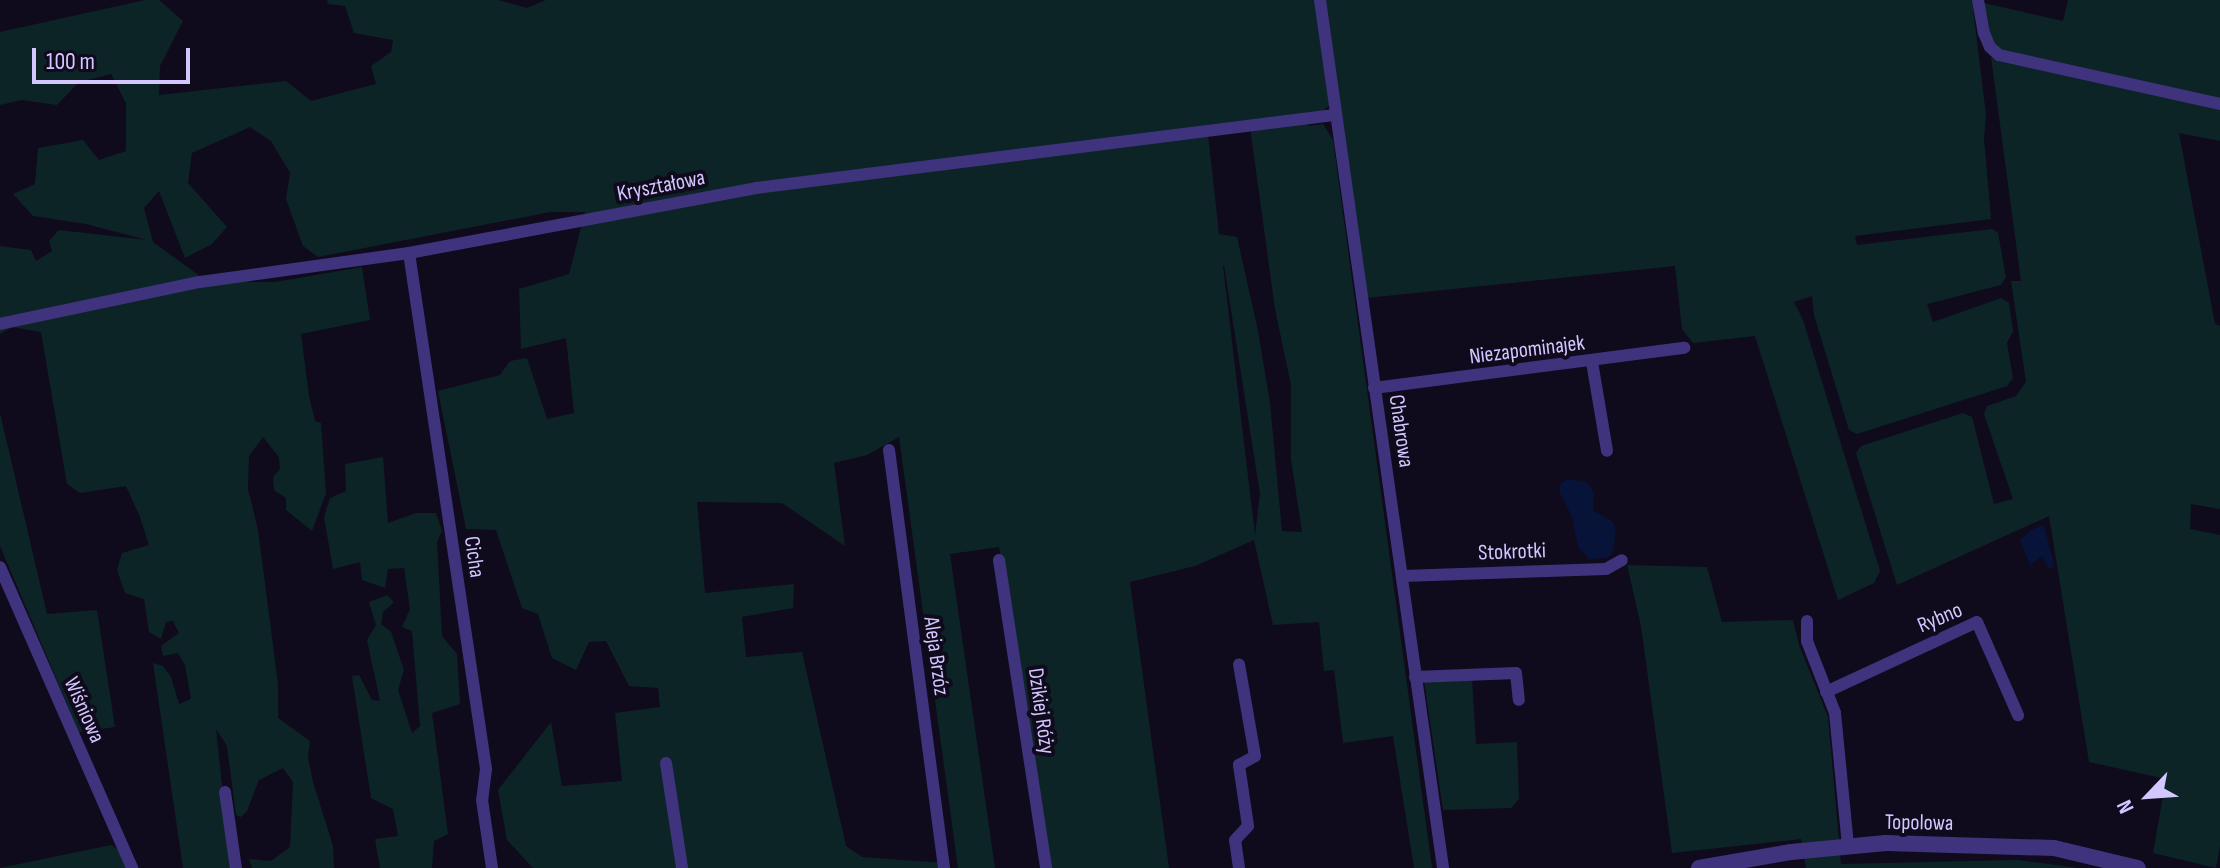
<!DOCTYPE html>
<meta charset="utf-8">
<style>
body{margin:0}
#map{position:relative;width:2220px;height:868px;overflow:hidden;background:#100a1d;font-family:"Sofia Sans Condensed",sans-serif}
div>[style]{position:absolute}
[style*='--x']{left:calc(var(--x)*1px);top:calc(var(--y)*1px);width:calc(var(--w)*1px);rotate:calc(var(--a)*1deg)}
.green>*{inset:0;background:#0d2427}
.water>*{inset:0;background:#071339}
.minor>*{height:12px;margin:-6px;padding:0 6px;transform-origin:6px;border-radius:6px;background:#3f337e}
.tertiary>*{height:16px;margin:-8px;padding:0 8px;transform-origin:8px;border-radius:8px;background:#3f337e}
span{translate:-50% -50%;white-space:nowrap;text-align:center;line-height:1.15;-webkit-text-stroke:8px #100a1d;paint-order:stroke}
.street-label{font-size:22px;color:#d4c6ff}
.north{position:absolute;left:2108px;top:756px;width:80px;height:80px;-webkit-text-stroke:6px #100a1d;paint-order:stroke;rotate:245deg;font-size:22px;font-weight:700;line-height:32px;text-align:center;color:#d4c6ff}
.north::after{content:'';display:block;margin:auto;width:28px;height:36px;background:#d4c6ff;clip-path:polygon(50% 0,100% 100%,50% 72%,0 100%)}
.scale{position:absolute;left:32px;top:48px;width:158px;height:36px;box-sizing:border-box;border:4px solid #d4c6ff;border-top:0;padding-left:10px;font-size:24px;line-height:28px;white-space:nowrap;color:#d4c6ff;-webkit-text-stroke:6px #100a1d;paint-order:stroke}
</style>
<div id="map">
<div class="green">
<div style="clip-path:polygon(evenodd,145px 0,159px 0,183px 21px,160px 66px,159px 95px,286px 81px,311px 101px,376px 84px,371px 66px,391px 52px,393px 40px,354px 33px,345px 6px,328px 4px,327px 0,498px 0,527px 8px,546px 0,1316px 0,1330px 105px,1321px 112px,1307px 114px,1308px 126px,1323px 124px,1333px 140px,1432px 868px,1414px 868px,1393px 736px,1343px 743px,1334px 670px,1324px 671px,1319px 622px,1273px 625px,1254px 540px,1195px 566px,1130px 582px,1169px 868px,1051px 868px,999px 547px,950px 554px,995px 868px,958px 868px,899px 437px,867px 455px,834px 463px,845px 546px,782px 503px,697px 502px,705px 593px,794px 584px,793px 608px,742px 617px,746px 657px,802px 652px,846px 846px,862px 857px,944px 863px,945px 868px,533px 868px,507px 840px,498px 790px,551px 722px,562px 786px,622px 781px,615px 713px,660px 707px,658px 688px,629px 686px,606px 641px,589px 642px,576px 670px,552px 658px,538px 614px,522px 608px,496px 530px,466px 529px,438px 391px,500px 375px,510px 361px,527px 358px,547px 419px,574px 413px,566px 338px,521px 349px,519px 289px,569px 274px,585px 212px,550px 212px,318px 257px,303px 246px,286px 199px,290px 173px,271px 141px,250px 127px,192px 153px,188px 183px,227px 227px,212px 244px,185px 258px,159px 191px,144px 208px,153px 242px,208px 282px,275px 282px,362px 267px,370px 320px,301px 334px,309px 396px,315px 421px,321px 423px,326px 493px,312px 531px,286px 510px,286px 498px,274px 490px,273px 477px,280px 469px,279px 457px,263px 437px,249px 456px,248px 489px,258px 530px,278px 684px,278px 718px,310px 741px,308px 757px,313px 782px,333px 846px,334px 868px,252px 868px,249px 859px,271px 861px,290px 847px,293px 782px,283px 768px,259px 780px,247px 811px,241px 817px,236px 815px,227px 746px,216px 729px,231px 868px,183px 868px,153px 663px,163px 666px,171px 677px,179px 704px,191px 699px,185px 665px,178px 653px,163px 656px,161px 646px,179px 633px,173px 621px,166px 622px,161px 639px,149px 632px,144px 599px,125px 593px,117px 570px,122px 553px,149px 545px,140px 517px,126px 486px,80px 493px,67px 484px,41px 332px,12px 327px,0 334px,0 246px,31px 250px,36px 261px,52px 251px,49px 241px,59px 230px,147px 240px,86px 224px,33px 216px,13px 194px,35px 184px,38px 148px,83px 140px,99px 160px,126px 151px,126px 103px,111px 74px,79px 82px,57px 105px,22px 100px,0 105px,0 32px,145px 0,1249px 120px,1275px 309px,1291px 385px,1291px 459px,1302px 532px,1282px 531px,1270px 403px,1258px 331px,1237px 237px,1219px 234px,1207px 125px,1249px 120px,145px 0,1224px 265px,1260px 494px,1255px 535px,1223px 266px,1224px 265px)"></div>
<div style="clip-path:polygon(1324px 0,1972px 0,1986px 115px,1984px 139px,1991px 219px,1855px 236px,1857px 245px,1992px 229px,1998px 233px,2006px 277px,2001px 285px,1927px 304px,1933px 322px,2001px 298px,2009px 303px,2013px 331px,2007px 343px,2013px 378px,2007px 386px,1857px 434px,1849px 430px,1814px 315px,1812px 296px,1794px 302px,1803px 320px,1880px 571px,1874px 583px,1838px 600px,1755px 336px,1693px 343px,1682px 329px,1675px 266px,1366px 298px)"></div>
<div style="clip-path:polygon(2068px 0,2220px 0,2220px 99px,1997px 50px,1988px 37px,1984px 3px,2063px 21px)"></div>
<div style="clip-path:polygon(1991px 57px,2220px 108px,2220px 141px,2179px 133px,2215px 324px,2220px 326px,2220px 509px,2191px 504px,2190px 529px,2220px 535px,2220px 846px,2216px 868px,2153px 853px,2166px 779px,2089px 762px,2049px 516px,1897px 585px,1856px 453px,1861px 446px,1963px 413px,1972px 417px,1994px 504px,2013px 499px,1984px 414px,1987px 406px,2016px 396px,2026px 382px,2011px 281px,2021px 281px)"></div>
<div style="clip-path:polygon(0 413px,47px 614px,97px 610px,115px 727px,79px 732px,0 546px)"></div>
<div style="clip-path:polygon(383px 457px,388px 523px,416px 513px,436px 513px,442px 531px,437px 542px,442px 636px,457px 654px,460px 704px,432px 713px,448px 834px,434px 841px,432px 868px,380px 868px,375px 839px,398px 836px,393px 809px,371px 798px,352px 676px,359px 675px,372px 700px,380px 701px,367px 640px,376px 625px,369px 602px,387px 595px,394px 602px,383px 612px,381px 624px,391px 632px,404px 670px,398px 690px,412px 733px,420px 726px,412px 631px,402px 627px,410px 609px,404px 568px,388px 569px,385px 588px,362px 580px,360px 562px,333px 569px,324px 517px,330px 498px,346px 491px,345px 464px)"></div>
<div style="clip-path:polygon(1627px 565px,1707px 567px,1722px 622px,1793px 620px,1799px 645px,1828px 717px,1841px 864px,2018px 860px,2078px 868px,1806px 868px,1801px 839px,1672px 853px,1641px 626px)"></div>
<div style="clip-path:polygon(1472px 679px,1476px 744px,1517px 742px,1519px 799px,1511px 808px,1443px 810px,1424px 681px)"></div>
<div style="clip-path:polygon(111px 845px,120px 850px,128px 868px,0 868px)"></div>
</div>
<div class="water">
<div style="clip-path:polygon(1568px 479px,1587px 482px,1594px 493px,1593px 510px,1613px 522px,1616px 529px,1612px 555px,1607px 558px,1589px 559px,1578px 547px,1572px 517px,1559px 491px,1561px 483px)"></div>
<div style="clip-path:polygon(2044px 525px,2054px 565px,2052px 568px,2048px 568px,2042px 556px,2030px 565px,2020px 540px,2031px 530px)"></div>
</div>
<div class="minor">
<div style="--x:1320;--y:0;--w:877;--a:81.93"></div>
<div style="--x:1978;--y:0;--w:34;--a:80"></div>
<div style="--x:1984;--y:33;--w:15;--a:67"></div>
<div style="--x:1990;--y:47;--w:12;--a:42"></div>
<div style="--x:1999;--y:55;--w:226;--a:12.5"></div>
<div style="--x:409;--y:253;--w:522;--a:81.51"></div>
<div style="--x:486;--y:769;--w:31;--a:97"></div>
<div style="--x:482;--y:800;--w:69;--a:81.6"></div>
<div style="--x:0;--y:324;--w:204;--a:-11.9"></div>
<div style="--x:200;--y:282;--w:211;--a:-7.9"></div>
<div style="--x:409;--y:253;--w:353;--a:-10.6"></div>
<div style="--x:756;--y:188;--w:583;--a:-7.2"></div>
<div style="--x:1592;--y:362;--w:90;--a:80.4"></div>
<div style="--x:1374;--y:388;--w:313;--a:-7.4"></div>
<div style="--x:889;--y:450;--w:422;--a:82.5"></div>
<div style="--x:999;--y:560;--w:312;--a:81.3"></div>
<div style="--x:0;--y:567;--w:329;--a:66.3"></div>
<div style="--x:1402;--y:576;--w:204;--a:-2"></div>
<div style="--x:1606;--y:569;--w:18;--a:-29"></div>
<div style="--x:1807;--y:621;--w:20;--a:90"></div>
<div style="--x:1807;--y:641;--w:77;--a:68.7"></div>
<div style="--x:1835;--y:713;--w:134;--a:84.4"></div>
<div style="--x:1415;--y:677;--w:101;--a:-2.3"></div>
<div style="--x:1516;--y:673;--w:27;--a:84"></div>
<div style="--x:1826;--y:692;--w:166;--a:-24.9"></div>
<div style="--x:1977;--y:622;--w:102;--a:66.2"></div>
<div style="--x:666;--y:763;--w:106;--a:81.3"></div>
<div style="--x:225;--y:792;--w:77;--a:81.8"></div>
<div style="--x:1239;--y:868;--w:28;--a:-98"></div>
<div style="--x:1235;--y:840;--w:19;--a:-47"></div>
<div style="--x:1248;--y:826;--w:62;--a:-98.4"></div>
<div style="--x:1239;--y:765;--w:18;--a:-29"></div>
<div style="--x:1255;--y:756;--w:93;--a:-99.9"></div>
</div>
<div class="tertiary">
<div style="--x:1699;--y:868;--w:93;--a:-9.9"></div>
<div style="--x:1791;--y:852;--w:95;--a:-5.4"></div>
<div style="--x:1886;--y:843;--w:168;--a:1.7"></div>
<div style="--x:2054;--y:848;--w:86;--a:13.4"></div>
</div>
<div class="street-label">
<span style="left:661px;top:186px;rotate:-11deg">Kryształowa</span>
<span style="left:1527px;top:350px;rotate:-7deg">Niezapominajek</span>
<span style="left:1401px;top:431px;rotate:82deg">Chabrowa</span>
<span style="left:1512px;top:552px;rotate:-2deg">Stokrotki</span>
<span style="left:474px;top:557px;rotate:82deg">Cicha</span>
<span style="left:1940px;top:618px;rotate:-23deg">Rybno</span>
<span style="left:936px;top:656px;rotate:82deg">Aleja Brzóz</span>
<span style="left:84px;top:710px;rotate:66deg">Wiśniowa</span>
<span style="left:1041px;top:711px;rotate:82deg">Dzikiej Róży</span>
<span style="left:1919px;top:823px;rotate:1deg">Topolowa</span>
</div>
<div class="north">N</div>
<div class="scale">100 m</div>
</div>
